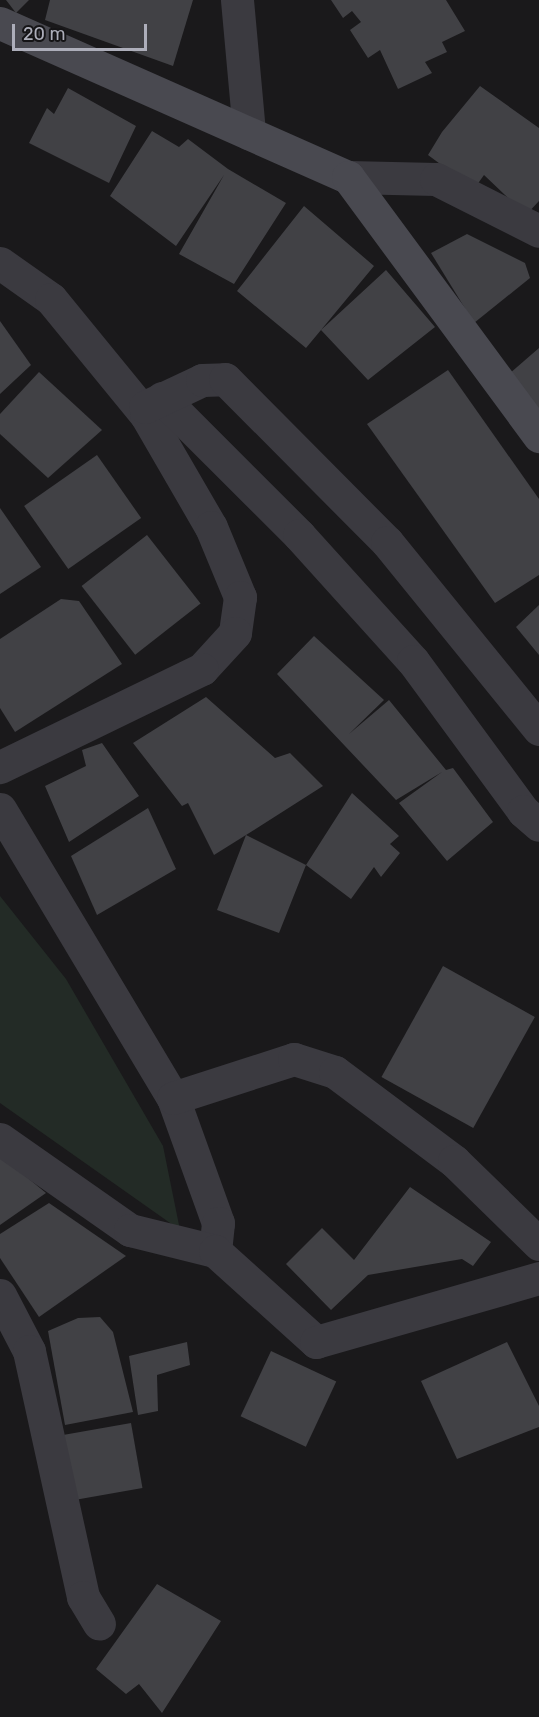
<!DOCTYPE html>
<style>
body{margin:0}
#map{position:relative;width:539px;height:1717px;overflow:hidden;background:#1a191b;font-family:Rubik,sans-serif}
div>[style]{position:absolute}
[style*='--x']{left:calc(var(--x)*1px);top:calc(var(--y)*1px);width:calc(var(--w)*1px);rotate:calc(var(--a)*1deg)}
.green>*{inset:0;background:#232b26}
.building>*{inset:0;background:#414145;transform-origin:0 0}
.street>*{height:33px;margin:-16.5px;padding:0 16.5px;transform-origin:16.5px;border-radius:16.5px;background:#3b3a40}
.secondary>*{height:33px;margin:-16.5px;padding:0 16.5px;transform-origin:16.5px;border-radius:16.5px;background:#494950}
span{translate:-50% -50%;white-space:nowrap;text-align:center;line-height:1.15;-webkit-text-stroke:5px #151416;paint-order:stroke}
.scale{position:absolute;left:12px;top:24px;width:135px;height:27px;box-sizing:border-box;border:3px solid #adaeba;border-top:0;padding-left:8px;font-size:18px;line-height:21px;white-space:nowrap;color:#adaeba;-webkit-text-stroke:4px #151416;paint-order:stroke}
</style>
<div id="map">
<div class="green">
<div style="clip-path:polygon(0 896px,66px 979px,163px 1146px,180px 1230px,0 1103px)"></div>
</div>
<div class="building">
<div style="clip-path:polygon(6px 0,29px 0,16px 13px)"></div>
<div style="clip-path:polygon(50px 0,193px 0,173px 66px,45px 20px)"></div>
<div style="clip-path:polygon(331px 0,446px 0,465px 31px,442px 42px,447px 52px,425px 62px,432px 73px,398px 89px,380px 50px,368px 58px,350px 30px,361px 22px,352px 11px,343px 18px)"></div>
<div style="clip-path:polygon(480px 86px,539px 128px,539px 201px,526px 215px,484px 175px,474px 189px,428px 155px,442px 132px)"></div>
<div style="clip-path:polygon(68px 88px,136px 126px,109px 183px,29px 143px,47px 108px,54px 114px)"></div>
<div style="clip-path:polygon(152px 131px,179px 147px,188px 139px,228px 169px,286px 203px,234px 284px,179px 254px,224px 175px,176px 246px,110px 196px)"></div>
<div style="clip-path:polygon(304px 206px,374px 266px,321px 330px,386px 270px,435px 327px,368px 380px,321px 330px,306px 348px,237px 291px)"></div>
<div style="clip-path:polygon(467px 234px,525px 263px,530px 278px,474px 323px,431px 253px)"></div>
<div style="clip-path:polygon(0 321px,31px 365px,0 394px)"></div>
<div style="clip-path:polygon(539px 348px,539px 412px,509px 374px)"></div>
<div style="clip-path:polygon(448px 370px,539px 499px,539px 575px,495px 603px,367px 424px)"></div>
<div style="clip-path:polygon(39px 372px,102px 430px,48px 478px,0 434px,0 414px)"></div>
<div style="left:97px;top:455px;width:77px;height:89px;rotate:55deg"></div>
<div style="clip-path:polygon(0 508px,41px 567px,0 594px)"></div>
<div style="left:147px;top:535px;width:87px;height:83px;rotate:52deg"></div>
<div style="clip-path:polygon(61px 599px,79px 601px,122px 664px,15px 732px,0 708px,0 639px)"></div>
<div style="clip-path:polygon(539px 605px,539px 655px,516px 627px)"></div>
<div style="clip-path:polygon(314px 636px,384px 700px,349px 734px,389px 700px,446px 770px,453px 768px,493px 822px,447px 861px,399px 803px,442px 772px,396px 800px,277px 674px)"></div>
<div style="clip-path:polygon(206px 697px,275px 758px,290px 753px,323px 786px,246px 835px,306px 865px,279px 933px,217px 910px,246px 835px,214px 855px,188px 803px,182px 806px,133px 743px)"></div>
<div style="clip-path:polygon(102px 743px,139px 796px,69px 842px,45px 786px,86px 766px,82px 750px)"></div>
<div style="clip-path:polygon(352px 793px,399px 836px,390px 844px,400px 853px,381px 877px,374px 867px,351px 899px,306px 865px)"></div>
<div style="clip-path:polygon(148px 808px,176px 869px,97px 915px,71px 856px)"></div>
<div style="left:443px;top:966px;width:105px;height:127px;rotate:29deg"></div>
<div style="clip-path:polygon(0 1155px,46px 1193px,0 1225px)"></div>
<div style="clip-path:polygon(410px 1187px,491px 1242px,473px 1266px,462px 1259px,368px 1275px,331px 1310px,286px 1264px,322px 1228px,354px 1260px)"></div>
<div style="clip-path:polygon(49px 1203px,126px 1256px,39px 1317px,0 1258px,0 1234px)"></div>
<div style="clip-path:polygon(100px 1317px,113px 1332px,133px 1412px,65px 1425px,48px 1331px,78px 1318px)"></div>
<div style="clip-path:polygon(187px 1342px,190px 1365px,157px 1375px,158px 1411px,138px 1415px,129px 1356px)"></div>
<div style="clip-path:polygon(507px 1342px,539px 1406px,539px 1427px,457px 1459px,421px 1381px)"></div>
<div style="left:271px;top:1351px;width:72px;height:72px;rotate:25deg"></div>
<div style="left:131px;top:1423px;width:66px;height:69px;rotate:80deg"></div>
<div style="clip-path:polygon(157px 1584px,221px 1621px,162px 1713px,139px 1684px,126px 1694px,96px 1669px)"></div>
</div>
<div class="street">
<div style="--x:237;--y:0;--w:134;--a:84.8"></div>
<div style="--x:348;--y:177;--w:88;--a:1.3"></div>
<div style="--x:436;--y:179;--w:115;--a:26.8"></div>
<div style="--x:0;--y:263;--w:62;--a:35.2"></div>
<div style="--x:51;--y:299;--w:150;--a:50.7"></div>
<div style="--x:146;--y:415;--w:129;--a:59.9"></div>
<div style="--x:211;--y:527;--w:76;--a:67.5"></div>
<div style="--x:240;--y:597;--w:36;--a:98"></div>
<div style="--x:235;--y:633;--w:49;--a:132.5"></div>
<div style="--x:202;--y:669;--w:225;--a:154.1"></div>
<div style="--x:162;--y:398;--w:194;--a:45"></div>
<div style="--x:299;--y:535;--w:170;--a:47.9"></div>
<div style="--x:413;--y:661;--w:186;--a:53.7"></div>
<div style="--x:523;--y:811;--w:21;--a:41"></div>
<div style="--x:145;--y:407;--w:63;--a:-25.3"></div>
<div style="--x:202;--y:380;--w:23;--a:-2"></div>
<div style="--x:225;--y:379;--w:230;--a:45.2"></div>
<div style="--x:387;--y:542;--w:241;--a:50.9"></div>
<div style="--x:0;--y:809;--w:337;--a:59.1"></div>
<div style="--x:173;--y:1098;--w:133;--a:70.2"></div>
<div style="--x:218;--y:1223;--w:28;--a:96"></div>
<div style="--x:173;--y:1098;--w:127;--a:-17.9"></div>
<div style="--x:294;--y:1059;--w:43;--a:17.6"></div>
<div style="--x:335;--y:1072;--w:149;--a:36.8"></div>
<div style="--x:454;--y:1161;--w:119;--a:44.3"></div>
<div style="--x:0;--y:1139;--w:159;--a:35"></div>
<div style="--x:130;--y:1230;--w:88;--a:13.9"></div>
<div style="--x:215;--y:1251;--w:136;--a:42"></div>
<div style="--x:316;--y:1342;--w:232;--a:-16"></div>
<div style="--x:0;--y:1295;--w:63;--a:62.6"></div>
<div style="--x:29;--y:1351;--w:252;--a:77.6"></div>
<div style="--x:83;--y:1597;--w:31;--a:59"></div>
</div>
<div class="secondary">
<div style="--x:0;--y:23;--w:381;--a:23.9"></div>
<div style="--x:348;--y:177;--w:322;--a:53.6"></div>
</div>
<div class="scale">20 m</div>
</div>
